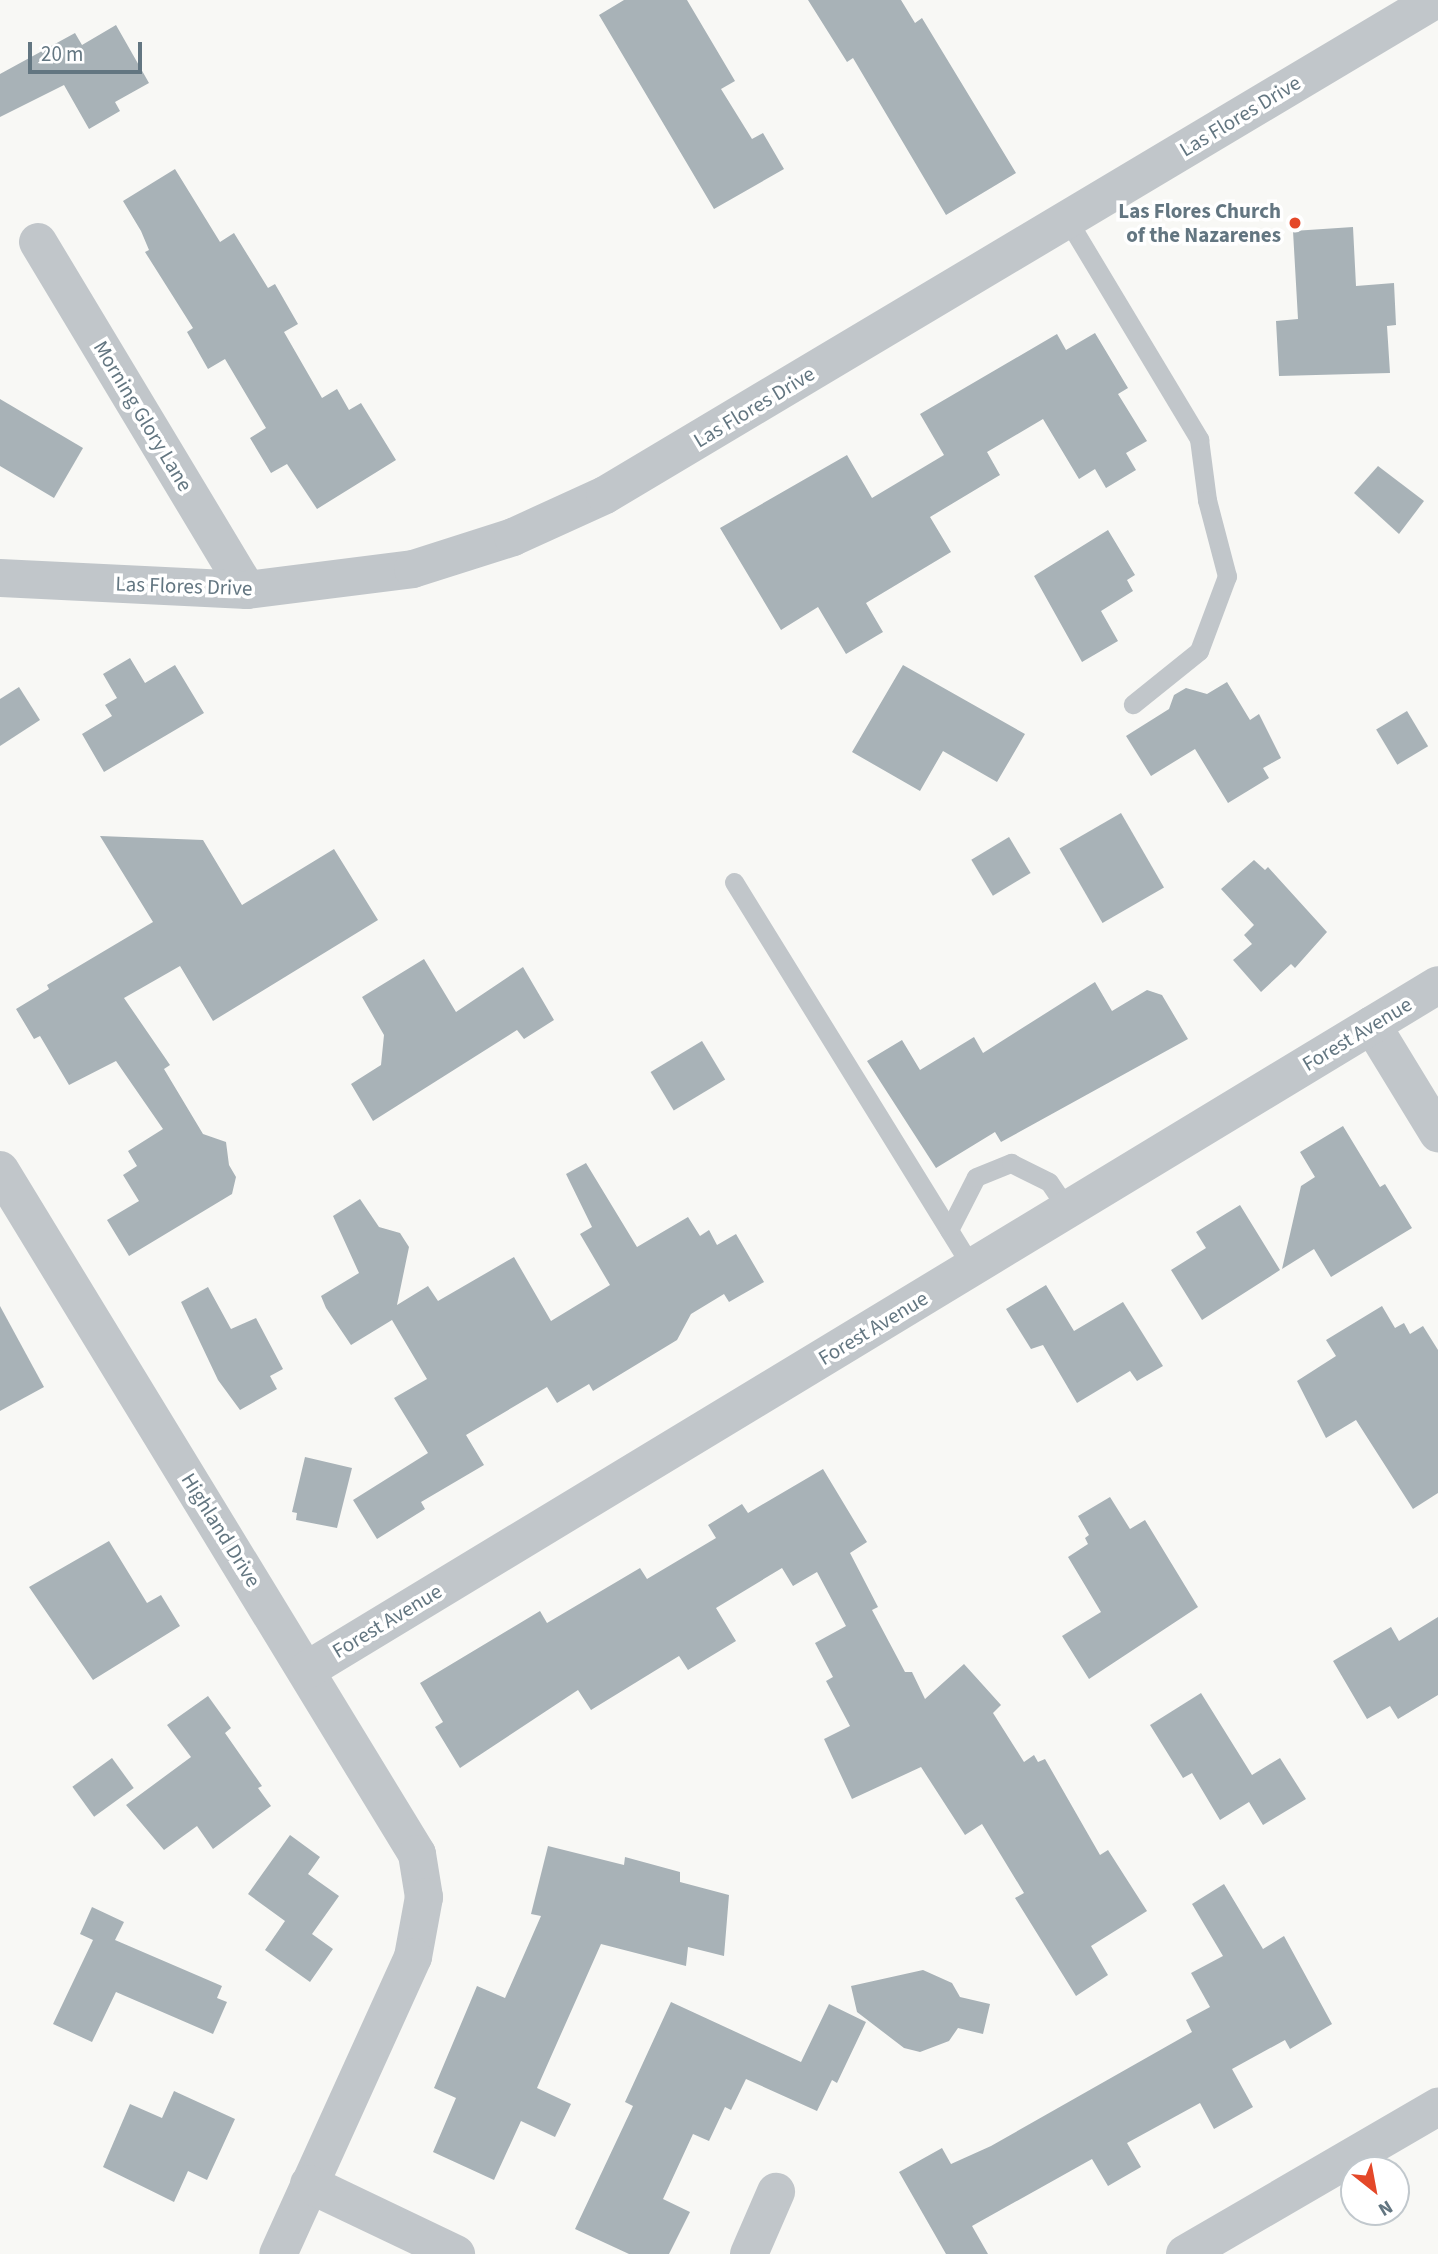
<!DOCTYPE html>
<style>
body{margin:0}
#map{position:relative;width:1438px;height:2254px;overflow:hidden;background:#f8f8f5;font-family:"Source Sans 3",sans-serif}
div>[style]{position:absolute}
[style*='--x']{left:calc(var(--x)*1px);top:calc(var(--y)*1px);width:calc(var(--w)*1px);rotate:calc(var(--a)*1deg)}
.building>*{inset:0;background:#a8b2b7;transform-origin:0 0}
.service>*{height:19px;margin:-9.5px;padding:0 9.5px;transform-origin:9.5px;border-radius:9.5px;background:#c1c6ca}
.minor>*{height:38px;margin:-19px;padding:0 19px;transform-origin:19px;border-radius:19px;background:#c1c6ca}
.tertiary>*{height:38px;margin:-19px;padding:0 19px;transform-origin:19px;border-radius:19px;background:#c1c6ca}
.dots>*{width:19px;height:19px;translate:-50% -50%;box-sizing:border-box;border:4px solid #fff;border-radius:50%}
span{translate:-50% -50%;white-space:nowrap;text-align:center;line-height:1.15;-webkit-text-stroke:7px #fff;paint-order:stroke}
.street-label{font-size:21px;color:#637681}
.poi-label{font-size:21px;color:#637681;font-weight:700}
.right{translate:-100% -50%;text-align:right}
.north{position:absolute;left:1340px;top:2156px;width:70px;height:70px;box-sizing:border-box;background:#fff;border:2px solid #c1c8cd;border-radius:50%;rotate:149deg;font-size:19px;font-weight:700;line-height:28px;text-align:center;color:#637681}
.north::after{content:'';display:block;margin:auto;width:24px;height:32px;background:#e44829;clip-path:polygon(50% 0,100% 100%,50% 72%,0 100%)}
.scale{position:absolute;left:28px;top:42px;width:114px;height:32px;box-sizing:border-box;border:4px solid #637681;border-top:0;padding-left:9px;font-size:21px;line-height:24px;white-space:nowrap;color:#637681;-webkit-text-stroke:5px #fff;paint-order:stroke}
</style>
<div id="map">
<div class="building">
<div style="clip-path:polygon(624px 0,687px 0,735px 81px,721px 89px,752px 139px,763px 133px,784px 169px,714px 209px,599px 15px)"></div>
<div style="clip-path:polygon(808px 0,901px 0,915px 23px,922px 18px,1016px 173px,946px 215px,853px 58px,847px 62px)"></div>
<div style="clip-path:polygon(116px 25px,149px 83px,115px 102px,120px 111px,89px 129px,64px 85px,0 117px,0 74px,75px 33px,82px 45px)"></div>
<div style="clip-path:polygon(175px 169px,220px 242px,234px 233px,268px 288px,275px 284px,298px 324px,284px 332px,322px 398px,337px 389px,349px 410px,361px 403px,396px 460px,317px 509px,287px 464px,271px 473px,250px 438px,266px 428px,225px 359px,208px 369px,187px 332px,193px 328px,145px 252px,149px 250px,141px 231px,123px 201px)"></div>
<div style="clip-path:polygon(1353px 227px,1356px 286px,1394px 283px,1396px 325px,1387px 326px,1390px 373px,1279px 376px,1276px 321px,1298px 319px,1293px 231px)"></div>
<div style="clip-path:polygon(1095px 333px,1128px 388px,1118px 394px,1147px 441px,1126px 453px,1136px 470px,1106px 488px,1095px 469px,1079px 479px,1043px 419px,987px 452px,1000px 475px,930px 517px,951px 552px,866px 603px,883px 632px,846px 654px,818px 607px,781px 630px,720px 528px,847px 455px,872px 498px,944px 455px,920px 414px,1057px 334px,1066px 350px)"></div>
<div style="clip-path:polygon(0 399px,83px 448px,54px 498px,0 466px)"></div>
<div style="clip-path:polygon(1378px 466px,1424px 501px,1399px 534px,1354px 493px)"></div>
<div style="clip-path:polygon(1108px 530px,1135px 575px,1127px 580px,1133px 591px,1101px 611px,1118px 641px,1082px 662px,1034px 576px)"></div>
<div style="clip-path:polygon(130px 658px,145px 683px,175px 665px,204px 713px,104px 772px,82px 734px,112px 716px,105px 705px,117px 698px,103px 674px)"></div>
<div style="clip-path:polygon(903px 665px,1025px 734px,997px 782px,943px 751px,920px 791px,852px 752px)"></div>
<div style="clip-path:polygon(1227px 682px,1250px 720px,1259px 714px,1281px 758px,1263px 768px,1269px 778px,1228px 803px,1195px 749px,1151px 776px,1126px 736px,1169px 709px,1174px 695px,1186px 688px,1207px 694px)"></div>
<div style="clip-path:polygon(19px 687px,40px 720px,0 746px,0 699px)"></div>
<div style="left:1407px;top:711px;width:41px;height:36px;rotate:59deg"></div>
<div style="left:1121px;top:813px;width:86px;height:71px;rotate:60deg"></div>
<div style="clip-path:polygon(100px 836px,203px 840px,242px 905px,334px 849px,378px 920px,213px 1021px,180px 966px,124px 998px,170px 1065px,164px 1069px,203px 1134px,226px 1142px,229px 1165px,236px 1177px,232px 1194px,129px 1256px,107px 1220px,139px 1201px,123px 1175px,137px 1166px,128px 1151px,163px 1129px,116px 1061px,69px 1085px,40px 1036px,34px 1039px,16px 1009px,49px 989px,47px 985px,153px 922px)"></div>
<div style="left:1009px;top:837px;width:42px;height:44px;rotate:59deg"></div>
<div style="clip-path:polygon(1254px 860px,1265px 870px,1268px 867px,1327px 932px,1295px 968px,1291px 964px,1261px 992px,1233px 960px,1252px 944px,1244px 935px,1254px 925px,1221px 889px)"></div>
<div style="clip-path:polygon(424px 959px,456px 1012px,523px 967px,554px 1020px,524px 1039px,517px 1030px,373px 1121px,351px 1084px,381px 1065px,384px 1035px,362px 997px)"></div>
<div style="clip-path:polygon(1095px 982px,1112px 1011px,1147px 990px,1162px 995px,1188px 1039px,1001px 1142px,995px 1132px,936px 1168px,867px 1061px,902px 1040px,920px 1070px,974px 1037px,983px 1053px)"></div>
<div style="left:702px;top:1041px;width:45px;height:60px;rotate:59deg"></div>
<div style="clip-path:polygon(1343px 1126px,1380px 1187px,1385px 1184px,1412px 1228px,1331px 1277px,1314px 1249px,1282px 1269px,1301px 1186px,1315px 1177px,1300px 1152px)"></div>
<div style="clip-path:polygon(586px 1163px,637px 1247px,688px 1217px,700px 1236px,709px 1230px,717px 1245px,736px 1234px,764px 1282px,729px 1302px,724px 1294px,691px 1314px,677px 1340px,593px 1391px,589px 1384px,557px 1403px,547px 1387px,466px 1435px,484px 1465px,421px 1502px,425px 1509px,377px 1539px,353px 1500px,428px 1453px,394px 1398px,427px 1379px,392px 1320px,351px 1345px,326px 1308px,321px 1296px,359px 1273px,333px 1216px,360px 1199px,379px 1227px,400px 1233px,409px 1247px,397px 1305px,428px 1286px,438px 1301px,514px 1257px,551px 1321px,610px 1285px,580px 1234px,592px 1227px,566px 1174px)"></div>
<div style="clip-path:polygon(1240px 1205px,1280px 1270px,1202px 1320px,1171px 1270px,1206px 1248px,1196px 1232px)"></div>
<div style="clip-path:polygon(1046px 1285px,1074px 1331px,1123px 1302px,1163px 1366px,1137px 1381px,1130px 1371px,1077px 1403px,1043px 1345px,1031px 1349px,1006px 1309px)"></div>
<div style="clip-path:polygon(208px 1287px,231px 1329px,256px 1318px,283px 1369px,270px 1376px,277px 1389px,240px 1410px,218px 1380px,181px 1302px)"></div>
<div style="clip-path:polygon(0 1306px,44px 1387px,0 1411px)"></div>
<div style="clip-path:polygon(1382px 1306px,1395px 1328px,1404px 1323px,1410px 1334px,1423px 1326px,1438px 1350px,1438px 1493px,1413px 1509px,1356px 1420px,1326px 1438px,1297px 1381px,1336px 1356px,1326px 1340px)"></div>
<div style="clip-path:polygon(305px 1457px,352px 1468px,337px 1528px,296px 1520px,297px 1513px,292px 1512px)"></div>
<div style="clip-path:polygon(823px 1469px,867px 1542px,850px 1553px,878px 1607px,872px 1610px,905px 1672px,912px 1672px,925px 1699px,964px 1664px,1001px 1705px,993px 1713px,1024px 1762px,1034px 1755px,1038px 1762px,1045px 1759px,1100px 1855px,1108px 1850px,1147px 1911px,1091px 1946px,1108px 1975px,1076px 1996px,1015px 1898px,1024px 1893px,982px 1824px,965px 1835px,921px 1767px,852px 1799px,824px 1739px,850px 1726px,826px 1681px,833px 1677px,815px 1643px,846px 1626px,817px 1572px,793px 1586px,782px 1568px,716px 1608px,736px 1641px,688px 1670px,679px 1656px,591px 1710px,578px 1690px,460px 1768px,435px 1727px,443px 1722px,420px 1683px,540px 1611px,547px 1623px,640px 1568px,647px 1579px,716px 1538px,708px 1525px,742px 1504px,748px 1513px)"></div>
<div style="clip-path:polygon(1110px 1497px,1130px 1529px,1145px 1520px,1198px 1607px,1089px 1679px,1062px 1636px,1101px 1612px,1068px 1557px,1088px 1544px,1085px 1538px,1089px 1535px,1078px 1516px)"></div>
<div style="clip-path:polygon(109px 1541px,147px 1603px,161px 1595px,180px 1626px,93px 1680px,29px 1587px)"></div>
<div style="clip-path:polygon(1438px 1617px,1438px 1695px,1398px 1719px,1390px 1706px,1367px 1719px,1333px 1661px,1391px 1627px,1399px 1641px)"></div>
<div style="clip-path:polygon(1201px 1693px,1252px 1775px,1280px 1758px,1306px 1799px,1263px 1825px,1249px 1802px,1220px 1820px,1192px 1773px,1183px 1778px,1150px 1725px)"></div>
<div style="clip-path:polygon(208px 1696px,231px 1728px,225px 1733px,262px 1786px,258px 1788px,271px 1806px,213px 1849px,197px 1826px,164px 1850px,126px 1805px,191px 1757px,167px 1725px)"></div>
<div style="left:112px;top:1758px;width:37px;height:49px;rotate:54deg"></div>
<div style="clip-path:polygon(290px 1835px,320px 1857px,308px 1874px,339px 1896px,312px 1934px,333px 1949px,310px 1982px,265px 1950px,285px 1921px,248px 1894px)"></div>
<div style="clip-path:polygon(548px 1846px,624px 1865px,625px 1857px,680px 1872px,680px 1882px,729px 1895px,724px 1956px,688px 1947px,686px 1966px,601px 1944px,537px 2088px,571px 2104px,555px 2137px,521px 2121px,494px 2180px,433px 2152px,456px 2098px,434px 2088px,477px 1986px,505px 1998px,541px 1916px,531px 1914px)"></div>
<div style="clip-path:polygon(1224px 1884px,1263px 1949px,1284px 1936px,1332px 2024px,1290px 2049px,1285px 2040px,1232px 2069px,1253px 2107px,1214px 2129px,1200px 2103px,1127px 2143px,1141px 2167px,1108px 2186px,1092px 2159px,972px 2226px,988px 2254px,946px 2254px,899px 2172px,942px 2148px,951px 2164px,991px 2146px,1192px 2032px,1186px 2020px,1210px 2007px,1191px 1973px,1223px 1956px,1192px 1904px)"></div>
<div style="clip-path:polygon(92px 1907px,124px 1922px,115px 1940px,222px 1986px,217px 1998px,227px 2002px,213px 2034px,116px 1992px,92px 2042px,53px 2024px,93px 1940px,80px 1934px)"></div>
<div style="clip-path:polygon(923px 1970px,952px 1983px,960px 1997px,990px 2004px,983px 2034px,958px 2028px,949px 2041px,920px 2052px,904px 2048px,857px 2012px,851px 1986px)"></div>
<div style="clip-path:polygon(671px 2002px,801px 2062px,829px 2004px,866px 2022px,837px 2083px,832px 2080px,817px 2111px,746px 2079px,731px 2110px,725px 2107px,709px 2141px,693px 2134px,663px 2199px,690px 2212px,669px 2254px,629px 2254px,575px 2229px,633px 2106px,625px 2102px)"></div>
<div style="clip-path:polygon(174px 2091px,235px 2119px,207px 2180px,188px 2171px,174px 2202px,103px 2167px,130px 2104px,162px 2118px)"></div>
</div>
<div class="service">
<div style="--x:1067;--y:219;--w:257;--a:59"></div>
<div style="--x:1199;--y:439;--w:62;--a:82.5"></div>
<div style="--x:1207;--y:500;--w:79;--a:75.3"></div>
<div style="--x:1227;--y:576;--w:80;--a:110.5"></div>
<div style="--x:1199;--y:651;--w:85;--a:141.2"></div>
<div style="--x:734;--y:882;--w:453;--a:58.3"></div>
<div style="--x:949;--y:1230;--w:59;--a:-63"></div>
<div style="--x:976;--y:1177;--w:38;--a:-22"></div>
<div style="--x:1011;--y:1163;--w:42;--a:26.6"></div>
<div style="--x:1049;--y:1182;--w:32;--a:56"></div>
</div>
<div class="minor">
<div style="--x:38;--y:242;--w:406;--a:59"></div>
<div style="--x:1372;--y:1025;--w:127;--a:58.6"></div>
<div style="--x:0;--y:1170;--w:801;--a:58.63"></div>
<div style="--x:417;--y:1854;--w:44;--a:80.8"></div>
<div style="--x:424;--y:1897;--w:61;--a:100.4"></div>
<div style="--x:413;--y:1957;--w:326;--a:114.4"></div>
<div style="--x:307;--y:1670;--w:1322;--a:-31.2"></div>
<div style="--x:309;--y:2184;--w:163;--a:25.5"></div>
<div style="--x:749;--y:2254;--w:68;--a:-66.5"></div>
<div style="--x:1185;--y:2254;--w:293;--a:-30.2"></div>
</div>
<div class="tertiary">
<div style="--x:0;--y:578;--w:247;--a:2.8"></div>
<div style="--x:247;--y:590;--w:167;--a:-7.2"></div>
<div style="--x:413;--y:569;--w:105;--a:-17.7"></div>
<div style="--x:513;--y:537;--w:101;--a:-24.5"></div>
<div style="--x:605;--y:495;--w:966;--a:-30.81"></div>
</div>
<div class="dots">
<div style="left:1295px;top:223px;background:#e44829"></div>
</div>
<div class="street-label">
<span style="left:1240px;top:116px;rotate:-31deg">Las Flores Drive</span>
<span style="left:754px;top:407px;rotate:-31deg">Las Flores Drive</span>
<span style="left:143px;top:416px;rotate:59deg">Morning Glory Lane</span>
<span style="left:184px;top:586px;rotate:2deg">Las Flores Drive</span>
<span style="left:1357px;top:1034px;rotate:-31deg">Forest Avenue</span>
<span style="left:873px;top:1328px;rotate:-31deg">Forest Avenue</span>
<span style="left:221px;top:1530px;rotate:58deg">Highland Drive</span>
<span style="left:387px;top:1621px;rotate:-31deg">Forest Avenue</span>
</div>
<div class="poi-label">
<span class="right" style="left:1281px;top:223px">Las Flores Church<br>of the Nazarenes</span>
</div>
<div class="north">N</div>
<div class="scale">20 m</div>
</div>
